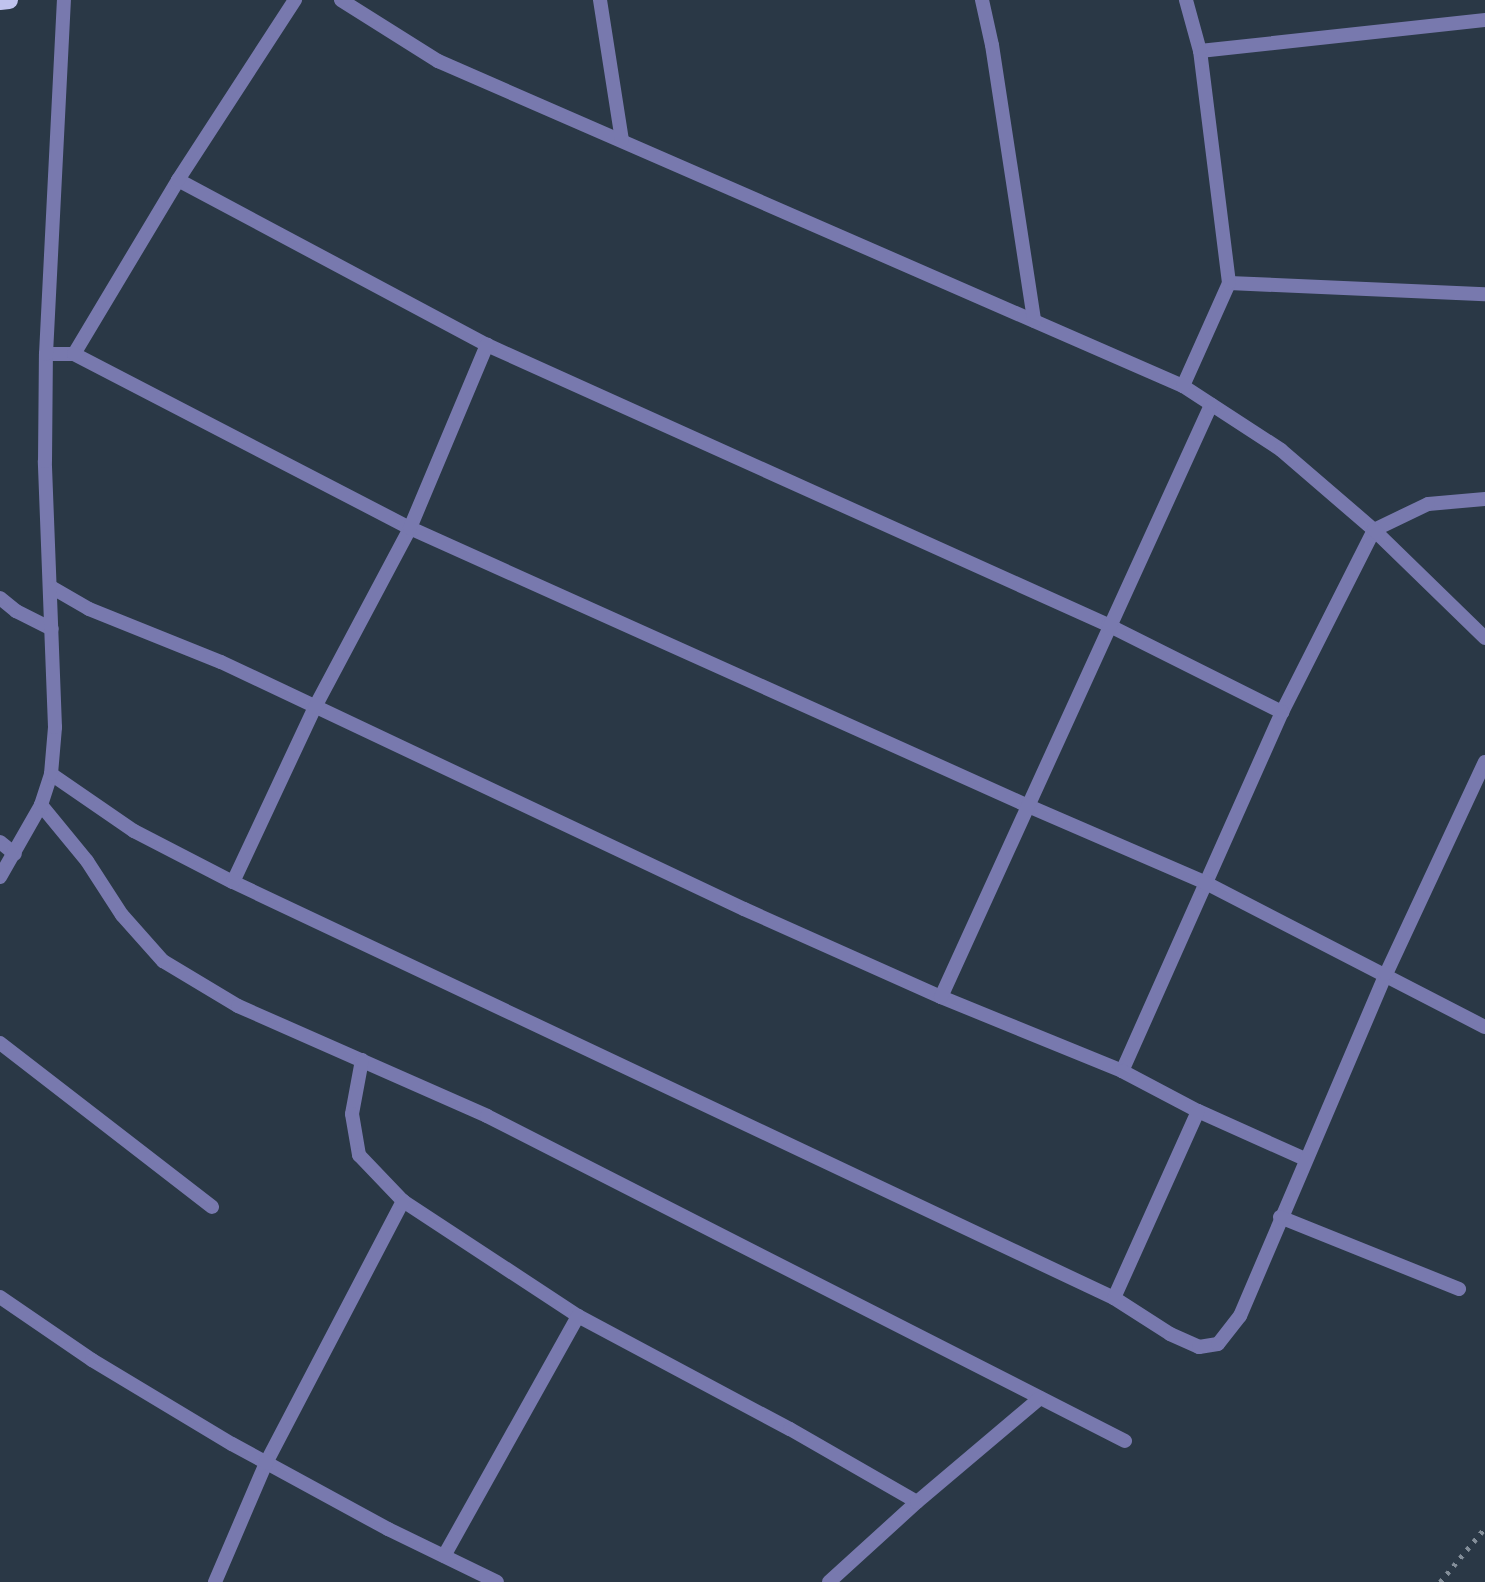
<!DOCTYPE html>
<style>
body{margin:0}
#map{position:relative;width:1485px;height:1582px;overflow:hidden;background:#2a3846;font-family:"Playfair Display",serif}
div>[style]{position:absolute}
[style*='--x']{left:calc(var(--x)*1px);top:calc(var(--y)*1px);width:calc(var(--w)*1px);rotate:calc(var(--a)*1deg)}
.minor>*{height:14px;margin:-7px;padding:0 7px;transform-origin:7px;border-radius:7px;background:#7879ae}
.primary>*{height:18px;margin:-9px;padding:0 9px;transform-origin:9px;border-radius:9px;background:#c0c3ee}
.rail>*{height:5px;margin-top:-2.5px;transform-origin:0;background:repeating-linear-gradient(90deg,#838e99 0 3.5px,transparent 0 10.5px)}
span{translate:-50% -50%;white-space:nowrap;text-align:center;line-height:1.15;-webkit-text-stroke:6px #2a3846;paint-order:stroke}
</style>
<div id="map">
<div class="minor">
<div style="--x:341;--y:0;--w:115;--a:32.2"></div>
<div style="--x:438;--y:61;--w:813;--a:23.57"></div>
<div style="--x:1183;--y:386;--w:117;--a:33.1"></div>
<div style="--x:1281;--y:450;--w:123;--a:40.7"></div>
<div style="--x:1374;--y:530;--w:204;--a:116.8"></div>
<div style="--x:1282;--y:712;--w:393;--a:114"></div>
<div style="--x:600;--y:0;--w:142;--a:81.1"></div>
<div style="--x:982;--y:0;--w:46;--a:77.5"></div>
<div style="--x:992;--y:45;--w:279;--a:81.3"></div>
<div style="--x:1200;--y:51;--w:287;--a:-6.2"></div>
<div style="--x:178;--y:180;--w:350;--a:28.1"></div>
<div style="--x:487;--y:345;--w:681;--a:24.27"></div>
<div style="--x:1108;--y:625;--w:195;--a:26.6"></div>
<div style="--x:1229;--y:283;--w:256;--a:2.5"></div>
<div style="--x:46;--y:354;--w:28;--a:0"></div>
<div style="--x:74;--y:354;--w:203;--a:-59.1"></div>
<div style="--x:178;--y:180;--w:215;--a:-57"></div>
<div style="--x:74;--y:354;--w:378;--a:27.4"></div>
<div style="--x:410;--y:528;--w:675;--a:24.21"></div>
<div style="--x:1026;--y:805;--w:194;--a:23.4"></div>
<div style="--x:1204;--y:882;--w:316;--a:27.3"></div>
<div style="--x:1183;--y:386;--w:113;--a:-65.9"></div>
<div style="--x:1229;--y:283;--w:234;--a:-97.1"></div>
<div style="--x:1200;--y:51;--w:53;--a:-105.4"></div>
<div style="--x:1485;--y:499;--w:57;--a:175"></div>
<div style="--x:1428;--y:504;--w:60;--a:154.3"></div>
<div style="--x:1374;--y:530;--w:155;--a:44.2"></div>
<div style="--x:51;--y:587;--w:44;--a:30.1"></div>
<div style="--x:89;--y:609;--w:142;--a:21.9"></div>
<div style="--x:221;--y:662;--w:578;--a:25.28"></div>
<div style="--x:744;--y:909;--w:216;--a:24.1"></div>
<div style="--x:941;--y:997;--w:196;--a:22.2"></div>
<div style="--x:1122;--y:1071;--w:86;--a:27.8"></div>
<div style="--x:1198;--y:1111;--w:117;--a:24.2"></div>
<div style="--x:0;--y:598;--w:21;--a:39"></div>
<div style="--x:16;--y:611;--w:40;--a:26.6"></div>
<div style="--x:51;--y:774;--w:101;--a:34.5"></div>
<div style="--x:134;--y:831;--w:111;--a:27.3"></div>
<div style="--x:233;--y:882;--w:974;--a:25.28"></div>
<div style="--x:1114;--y:1298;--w:67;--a:32.7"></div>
<div style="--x:1170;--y:1334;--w:32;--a:24"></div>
<div style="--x:1199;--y:1347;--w:19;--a:-9"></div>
<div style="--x:1218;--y:1344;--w:36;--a:-52"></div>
<div style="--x:1240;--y:1316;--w:372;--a:-66.9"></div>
<div style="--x:1386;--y:974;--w:234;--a:-65"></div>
<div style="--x:41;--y:805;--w:72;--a:50.6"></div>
<div style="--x:87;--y:861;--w:64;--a:57.1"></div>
<div style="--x:122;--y:915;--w:62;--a:48.3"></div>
<div style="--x:163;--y:961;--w:87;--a:31"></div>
<div style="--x:238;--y:1006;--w:272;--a:23.8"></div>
<div style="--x:487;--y:1116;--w:716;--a:26.99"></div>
<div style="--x:0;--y:842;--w:19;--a:39"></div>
<div style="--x:0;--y:877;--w:83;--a:-60.3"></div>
<div style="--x:41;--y:805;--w:33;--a:-72"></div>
<div style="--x:51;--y:774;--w:47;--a:-85.1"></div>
<div style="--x:55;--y:727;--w:266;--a:-92.2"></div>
<div style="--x:45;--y:461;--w:107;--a:-89.5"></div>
<div style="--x:46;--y:354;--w:354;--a:-87.1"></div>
<div style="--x:233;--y:882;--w:193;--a:-64.9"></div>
<div style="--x:315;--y:707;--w:203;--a:-62"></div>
<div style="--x:410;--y:528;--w:199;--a:-67.2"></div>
<div style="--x:941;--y:997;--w:651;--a:-65.48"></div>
<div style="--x:0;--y:1043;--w:268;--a:37.7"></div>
<div style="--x:362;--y:1060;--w:55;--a:100.5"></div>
<div style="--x:352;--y:1114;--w:42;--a:80.3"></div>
<div style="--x:359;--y:1155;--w:64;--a:46.3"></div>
<div style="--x:403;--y:1201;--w:209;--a:33.3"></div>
<div style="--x:578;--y:1316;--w:240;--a:28.1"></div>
<div style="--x:790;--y:1429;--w:146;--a:29.9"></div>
<div style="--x:1280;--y:1217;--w:193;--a:21.9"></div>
<div style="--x:0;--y:1297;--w:112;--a:34.4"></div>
<div style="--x:92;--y:1360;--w:163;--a:31"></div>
<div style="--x:232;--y:1444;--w:178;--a:28.6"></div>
<div style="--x:388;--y:1529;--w:121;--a:25.9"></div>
<div style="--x:1114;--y:1298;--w:205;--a:-65.8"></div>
<div style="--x:444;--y:1556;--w:275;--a:-60.8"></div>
<div style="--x:215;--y:1582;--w:129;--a:-66.8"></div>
<div style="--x:266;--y:1463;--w:296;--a:-62.4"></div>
<div style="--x:829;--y:1582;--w:119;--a:-42.3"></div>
<div style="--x:917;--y:1502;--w:161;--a:-40.2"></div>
</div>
<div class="primary">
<div style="--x:0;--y:1;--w:9;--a:-6"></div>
</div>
<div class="rail">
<div style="--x:1440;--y:1582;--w:70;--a:-50.2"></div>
</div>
</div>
